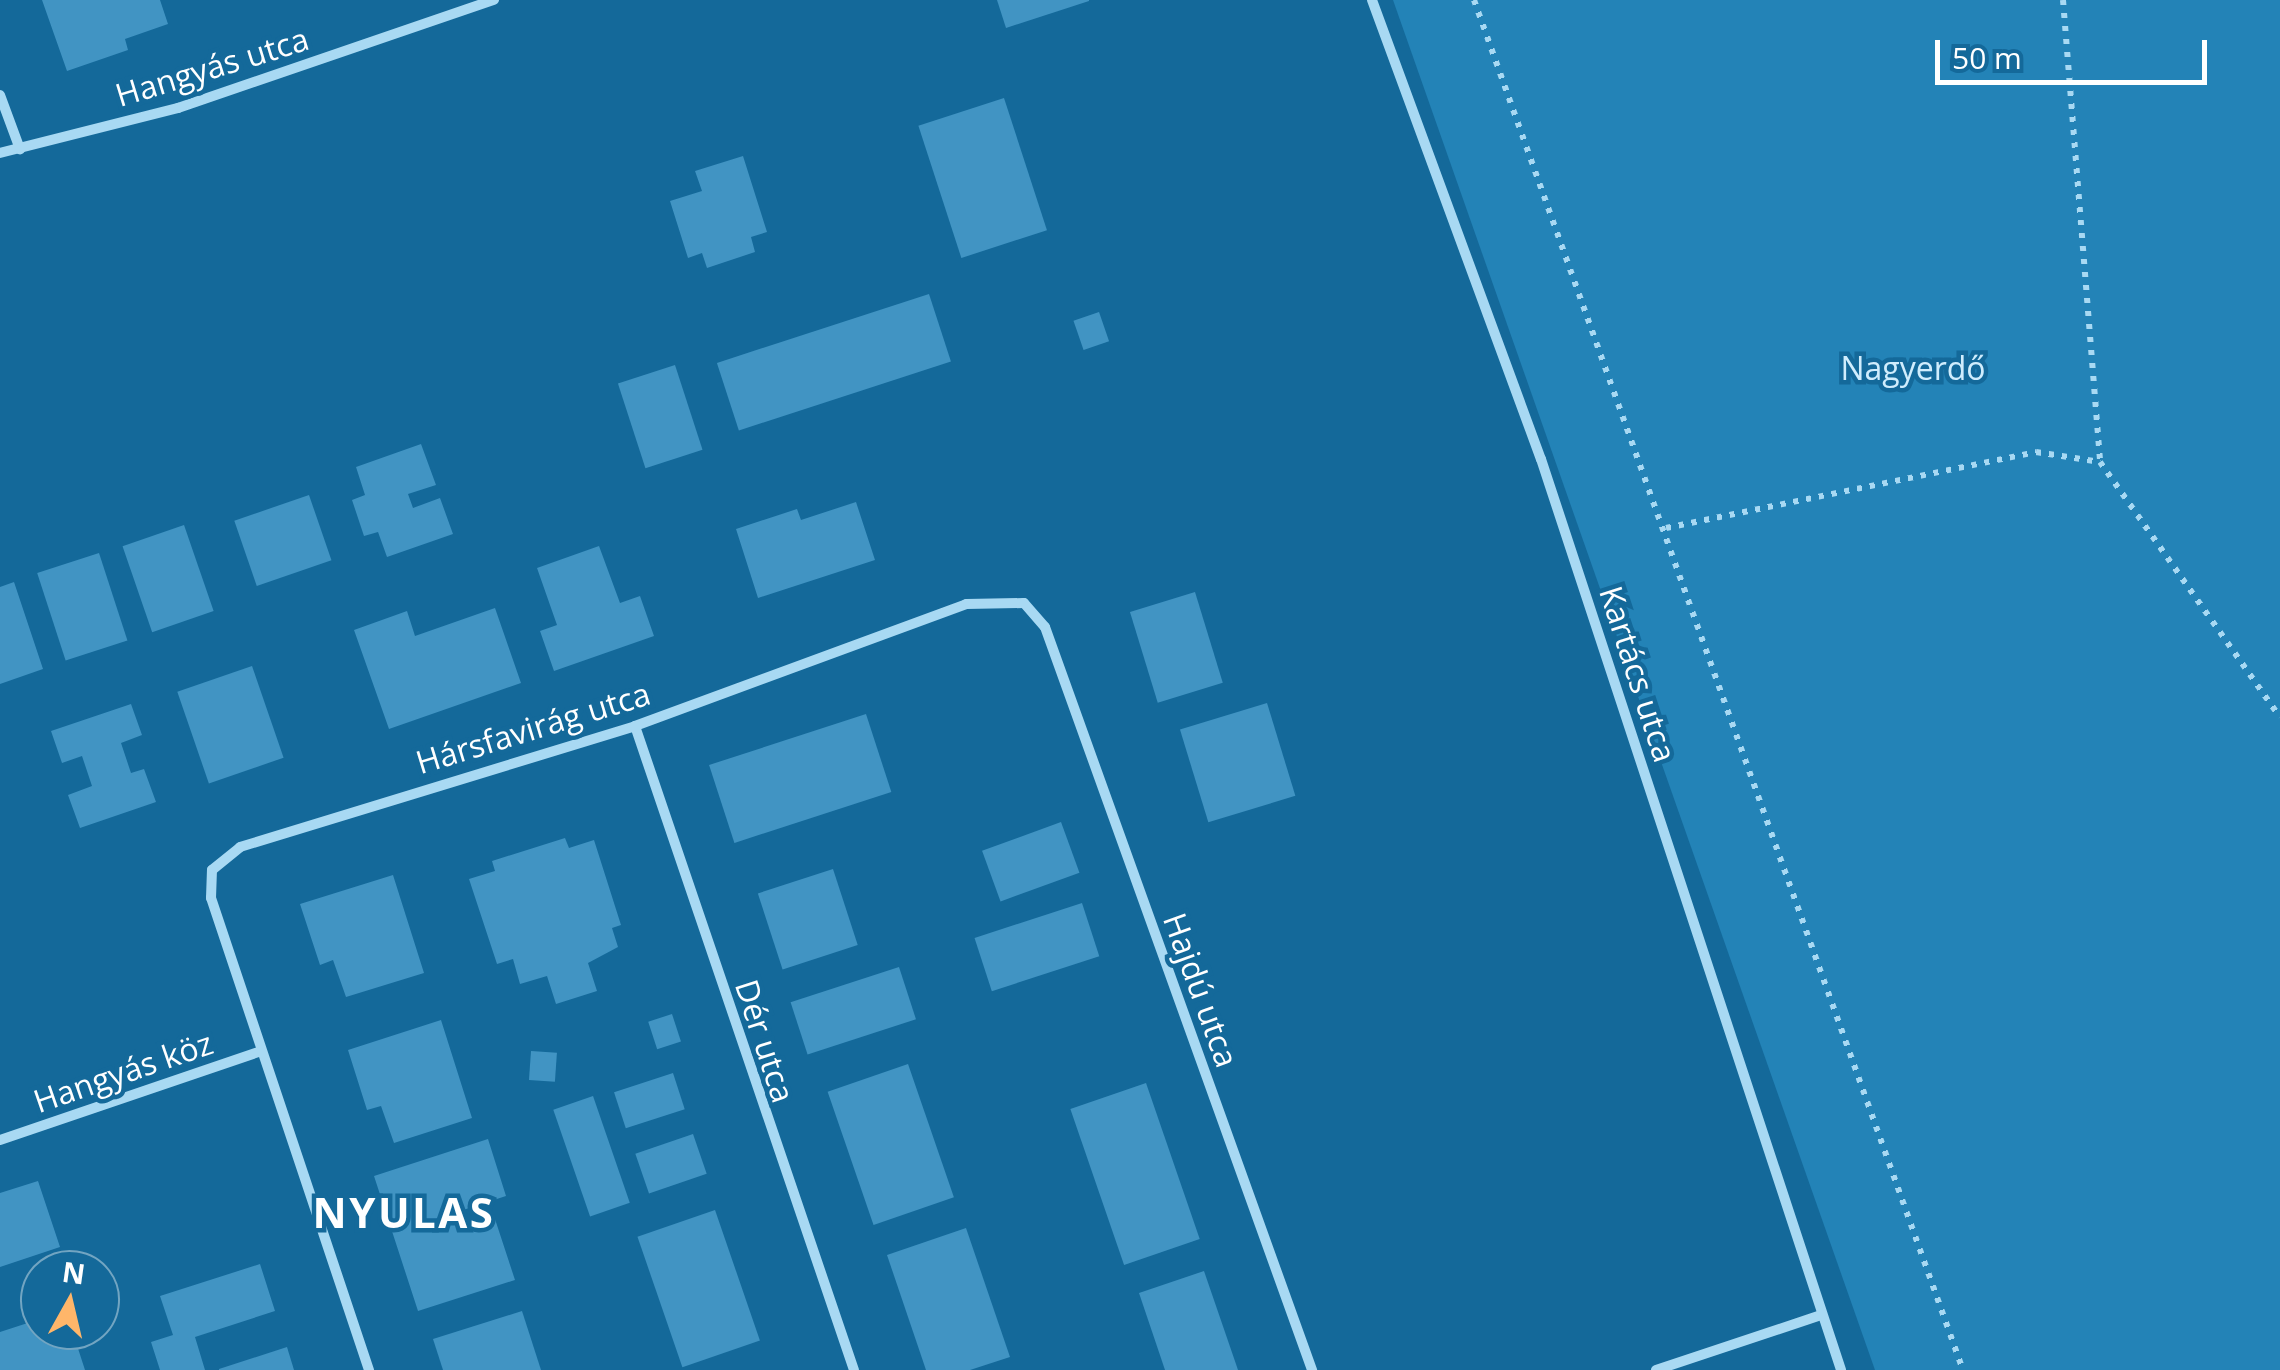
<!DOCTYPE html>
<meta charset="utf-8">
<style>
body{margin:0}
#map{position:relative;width:2280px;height:1370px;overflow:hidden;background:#14699a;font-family:"Open Sans",sans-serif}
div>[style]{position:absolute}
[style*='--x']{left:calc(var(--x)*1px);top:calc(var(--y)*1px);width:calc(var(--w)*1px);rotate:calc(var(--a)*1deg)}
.green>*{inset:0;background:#2383b7}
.building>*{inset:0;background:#4194c3;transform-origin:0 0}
.path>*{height:6px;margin-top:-3px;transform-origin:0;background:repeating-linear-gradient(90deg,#a8d9f3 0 5px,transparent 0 13px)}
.minor>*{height:10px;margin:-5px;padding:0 5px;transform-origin:5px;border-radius:5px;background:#a8d9f3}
span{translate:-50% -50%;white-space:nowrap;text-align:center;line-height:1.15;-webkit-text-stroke:9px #14699a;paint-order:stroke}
.street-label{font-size:32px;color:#fff}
.park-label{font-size:32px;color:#d0edfd}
.district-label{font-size:42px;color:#fff;font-weight:700;letter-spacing:2.5px}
.north{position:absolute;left:20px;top:1250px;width:100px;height:100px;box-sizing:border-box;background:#14699a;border:2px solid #72a5c2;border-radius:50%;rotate:8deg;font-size:28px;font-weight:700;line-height:40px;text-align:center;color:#fff}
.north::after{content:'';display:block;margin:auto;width:35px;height:45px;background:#ffb66a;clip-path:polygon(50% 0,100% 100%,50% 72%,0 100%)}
.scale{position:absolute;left:1935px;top:40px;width:272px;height:45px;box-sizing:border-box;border:5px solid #fff;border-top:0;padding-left:12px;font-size:30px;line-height:35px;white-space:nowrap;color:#fff;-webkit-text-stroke:8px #14699a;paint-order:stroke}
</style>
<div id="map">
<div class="green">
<div style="clip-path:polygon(1393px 0,2280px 0,2280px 1370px,1875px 1370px)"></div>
</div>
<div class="building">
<div style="clip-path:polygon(42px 0,160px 0,168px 24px,125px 39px,128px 50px,67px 71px)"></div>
<div style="clip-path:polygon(997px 0,1089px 0,1089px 1px,1006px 28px)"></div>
<div style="left:1004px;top:98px;width:139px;height:90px;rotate:72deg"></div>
<div style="clip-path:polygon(743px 156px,767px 232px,751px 237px,755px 252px,707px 268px,702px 253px,688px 258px,670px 201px,702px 191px,695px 171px)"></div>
<div style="left:929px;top:294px;width:71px;height:223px;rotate:72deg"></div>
<div style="left:1099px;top:312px;width:31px;height:27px;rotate:71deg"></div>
<div style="left:675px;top:365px;width:89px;height:60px;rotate:72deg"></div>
<div style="clip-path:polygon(421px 444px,436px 485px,408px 494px,413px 508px,440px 498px,453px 534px,387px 557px,378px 532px,364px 536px,352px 500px,365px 495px,356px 467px)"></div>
<div style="left:309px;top:495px;width:69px;height:79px;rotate:71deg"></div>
<div style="clip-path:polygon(856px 502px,875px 560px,758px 598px,736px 529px,797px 509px,801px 520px)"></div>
<div style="left:184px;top:525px;width:91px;height:65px;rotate:71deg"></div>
<div style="clip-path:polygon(599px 546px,620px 603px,640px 596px,654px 636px,554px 671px,540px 631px,557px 625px,537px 568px)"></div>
<div style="left:99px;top:553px;width:92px;height:65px;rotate:72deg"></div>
<div style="clip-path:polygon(14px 582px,43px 669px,0 684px,0 587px)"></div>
<div style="left:1195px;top:592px;width:95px;height:68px;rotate:73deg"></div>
<div style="clip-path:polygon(495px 608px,521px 683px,389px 729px,354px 630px,407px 611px,415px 636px)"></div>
<div style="left:252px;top:666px;width:97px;height:79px;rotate:71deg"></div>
<div style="left:1267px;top:703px;width:97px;height:91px;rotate:73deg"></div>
<div style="clip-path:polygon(131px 704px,142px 735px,121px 743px,131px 773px,144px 769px,156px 802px,80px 828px,68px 795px,92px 786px,82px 756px,62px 763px,51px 731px)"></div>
<div style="left:866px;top:714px;width:82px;height:165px;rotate:72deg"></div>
<div style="left:1061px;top:822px;width:54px;height:84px;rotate:70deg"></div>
<div style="clip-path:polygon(565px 838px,569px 848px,594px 840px,621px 925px,612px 928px,618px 947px,588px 963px,597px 991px,556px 1004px,547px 976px,520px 984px,513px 959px,497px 964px,469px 879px,495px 871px,492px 861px)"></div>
<div style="left:833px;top:869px;width:80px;height:79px;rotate:72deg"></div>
<div style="clip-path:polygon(393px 875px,424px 973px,346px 997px,333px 960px,320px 965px,300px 904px)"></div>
<div style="left:1082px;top:903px;width:56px;height:113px;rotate:72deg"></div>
<div style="left:899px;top:967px;width:55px;height:114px;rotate:72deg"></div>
<div style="left:672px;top:1014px;width:29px;height:25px;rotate:72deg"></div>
<div style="clip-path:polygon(441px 1020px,472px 1118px,394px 1143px,381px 1106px,367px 1110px,348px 1050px)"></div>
<div style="left:531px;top:1051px;width:26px;height:29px;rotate:4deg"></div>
<div style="left:908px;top:1064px;width:141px;height:85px;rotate:71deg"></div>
<div style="left:673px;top:1073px;width:38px;height:62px;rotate:72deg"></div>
<div style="left:1146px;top:1083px;width:165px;height:80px;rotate:71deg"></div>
<div style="left:593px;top:1096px;width:113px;height:42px;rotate:71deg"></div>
<div style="left:693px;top:1134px;width:42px;height:61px;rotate:71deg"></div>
<div style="clip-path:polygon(488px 1139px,506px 1196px,460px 1211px,465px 1225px,494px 1216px,515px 1280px,418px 1311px,374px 1176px)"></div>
<div style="clip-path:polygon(38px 1181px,60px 1247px,0 1267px,0 1193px)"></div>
<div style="left:715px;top:1210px;width:138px;height:82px;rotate:71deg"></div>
<div style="clip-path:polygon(966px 1228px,1010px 1357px,970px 1370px,926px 1370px,887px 1255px)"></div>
<div style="clip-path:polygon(260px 1264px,275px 1311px,195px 1337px,205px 1370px,160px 1370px,151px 1342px,173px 1335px,160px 1296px)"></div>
<div style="clip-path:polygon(1204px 1271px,1238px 1370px,1165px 1370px,1139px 1293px)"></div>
<div style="clip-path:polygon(522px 1311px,541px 1370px,443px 1370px,433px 1339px)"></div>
<div style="clip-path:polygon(40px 1319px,40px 1330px,72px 1330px,85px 1370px,0 1370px,0 1332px)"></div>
<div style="clip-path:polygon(287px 1347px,294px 1370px,219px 1370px,219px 1369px)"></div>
</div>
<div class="path">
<div style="--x:1474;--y:0;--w:1455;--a:70.36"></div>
<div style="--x:2063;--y:0;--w:463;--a:85.4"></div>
<div style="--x:1666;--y:528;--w:378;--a:-11.6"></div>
<div style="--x:2036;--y:452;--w:65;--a:8.9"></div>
<div style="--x:2100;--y:462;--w:312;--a:54.8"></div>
</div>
<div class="minor">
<div style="--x:1372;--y:0;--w:489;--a:69.8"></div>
<div style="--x:1541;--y:459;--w:959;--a:71.77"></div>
<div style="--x:0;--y:95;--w:58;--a:69.7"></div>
<div style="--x:0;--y:153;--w:184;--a:-14.2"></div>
<div style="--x:178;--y:108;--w:334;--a:-18.9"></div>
<div style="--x:635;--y:726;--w:680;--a:71.22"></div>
<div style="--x:0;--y:1140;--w:276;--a:-18.8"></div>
<div style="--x:369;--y:1370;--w:498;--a:-108.5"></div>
<div style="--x:211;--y:898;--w:28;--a:-88"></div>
<div style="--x:212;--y:870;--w:36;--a:-39"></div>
<div style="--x:240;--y:847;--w:413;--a:-17"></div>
<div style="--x:635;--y:726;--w:353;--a:-20.2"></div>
<div style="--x:966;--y:604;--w:58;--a:-1"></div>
<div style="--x:1024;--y:603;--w:32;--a:49"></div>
<div style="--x:1045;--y:627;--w:790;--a:70.23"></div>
<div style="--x:1656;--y:1370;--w:174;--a:-18.4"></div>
</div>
<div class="street-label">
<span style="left:212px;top:67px;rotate:-17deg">Hangyás utca</span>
<span style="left:1638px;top:674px;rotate:72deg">Kartács utca</span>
<span style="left:533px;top:728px;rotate:-17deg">Hársfavirág utca</span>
<span style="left:1201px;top:990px;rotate:70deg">Hajdú utca</span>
<span style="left:765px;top:1041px;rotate:72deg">Dér utca</span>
<span style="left:123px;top:1072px;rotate:-19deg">Hangyás köz</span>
</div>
<div class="park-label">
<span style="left:1913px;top:368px">Nagyerdő</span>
</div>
<div class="district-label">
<span style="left:404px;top:1212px">NYULAS</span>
</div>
<div class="north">N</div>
<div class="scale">50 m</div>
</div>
